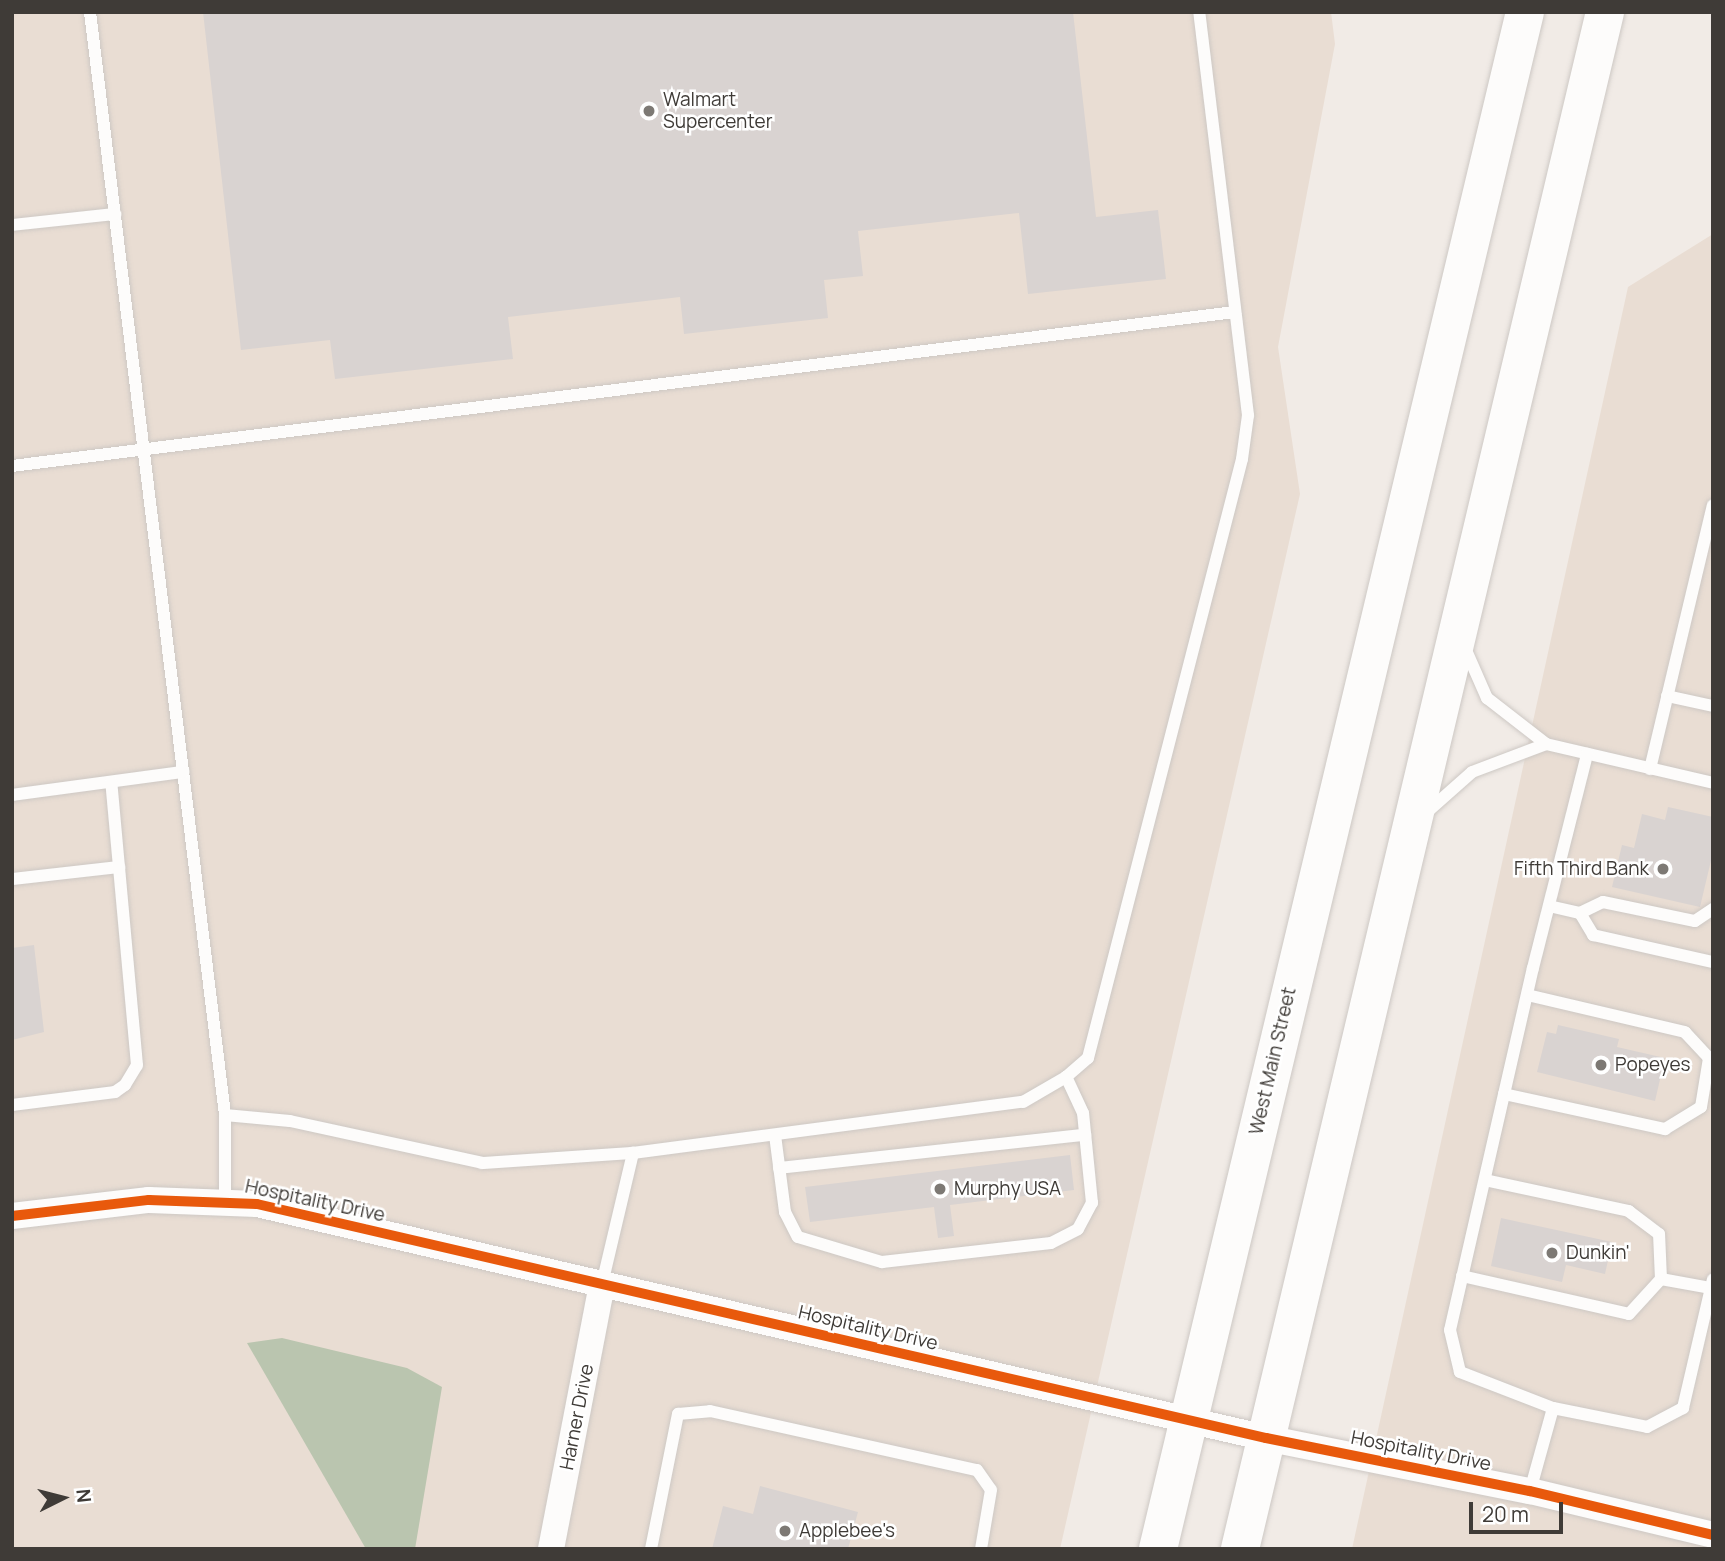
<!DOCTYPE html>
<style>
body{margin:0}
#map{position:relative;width:1725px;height:1561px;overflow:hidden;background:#f1ebe6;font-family:Manrope,sans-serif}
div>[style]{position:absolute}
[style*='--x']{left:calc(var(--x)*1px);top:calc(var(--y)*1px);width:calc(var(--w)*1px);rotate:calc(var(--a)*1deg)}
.built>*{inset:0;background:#e9ddd3}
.water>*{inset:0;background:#bac5af}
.building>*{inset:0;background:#d9d3d1}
.roads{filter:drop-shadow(0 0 2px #cdc8c4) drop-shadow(0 0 2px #cdc8c4)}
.service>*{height:12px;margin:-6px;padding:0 6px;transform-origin:6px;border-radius:6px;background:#fdfcfb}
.minor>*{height:26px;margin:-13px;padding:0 13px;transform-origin:13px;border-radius:13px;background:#fdfcfb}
.primary>*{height:38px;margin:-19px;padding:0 19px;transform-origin:19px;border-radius:19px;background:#fdfcfb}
.cycleway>*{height:10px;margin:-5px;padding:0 5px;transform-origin:5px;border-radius:5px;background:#e8590c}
.dots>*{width:19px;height:19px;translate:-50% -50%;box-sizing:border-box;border:4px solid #fff;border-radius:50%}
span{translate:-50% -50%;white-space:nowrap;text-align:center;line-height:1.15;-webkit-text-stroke:5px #fff;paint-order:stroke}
.poi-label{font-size:19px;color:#3f3b37}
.left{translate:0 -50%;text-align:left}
.right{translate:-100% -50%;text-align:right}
.street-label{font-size:19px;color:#3f3b37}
.frame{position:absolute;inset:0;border:14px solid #3f3b37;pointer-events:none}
.north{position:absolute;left:28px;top:1463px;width:70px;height:70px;-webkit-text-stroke:5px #fff;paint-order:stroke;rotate:84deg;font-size:19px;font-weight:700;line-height:28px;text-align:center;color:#3f3b37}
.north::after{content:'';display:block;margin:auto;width:24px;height:32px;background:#3f3b37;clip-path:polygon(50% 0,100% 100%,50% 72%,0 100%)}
.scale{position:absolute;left:1469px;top:1502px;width:94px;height:32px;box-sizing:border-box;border:4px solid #3f3b37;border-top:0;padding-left:9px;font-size:21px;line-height:24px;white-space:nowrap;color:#3f3b37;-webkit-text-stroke:5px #fff;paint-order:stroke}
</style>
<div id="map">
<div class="built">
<div style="clip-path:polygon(12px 12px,1331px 12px,1335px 44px,1278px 347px,1300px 494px,1060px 1549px,12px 1549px)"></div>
<div style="clip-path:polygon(1713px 234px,1713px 1549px,1352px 1549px,1628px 287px)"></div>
</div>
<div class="water">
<div style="clip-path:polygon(282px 1338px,407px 1368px,442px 1387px,415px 1549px,366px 1549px,247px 1343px)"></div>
</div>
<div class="building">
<div style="clip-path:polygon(203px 12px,1073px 12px,1096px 217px,1158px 210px,1166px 279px,1028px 294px,1019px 213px,858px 231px,863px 276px,824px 280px,828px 318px,684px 334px,680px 297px,508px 317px,513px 359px,335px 379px,330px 340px,241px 350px)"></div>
<div style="clip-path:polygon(1668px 807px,1713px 817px,1713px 852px,1700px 907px,1612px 887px,1622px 845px,1634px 848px,1642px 814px,1665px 820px)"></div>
<div style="clip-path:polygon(34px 945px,44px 1032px,12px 1040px,12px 948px)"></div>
<div style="clip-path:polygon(1558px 1025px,1619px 1039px,1617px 1047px,1665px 1058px,1655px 1101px,1537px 1072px,1547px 1032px,1556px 1034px)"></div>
<div style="clip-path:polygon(1070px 1155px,1074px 1190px,950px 1205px,954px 1236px,938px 1238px,934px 1207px,810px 1222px,805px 1187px)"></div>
<div style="clip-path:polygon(1501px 1218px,1612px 1242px,1605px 1274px,1566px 1265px,1562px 1282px,1491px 1266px)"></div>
<div style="clip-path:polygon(760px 1486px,858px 1512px,848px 1549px,712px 1549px,723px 1506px,753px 1514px)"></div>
</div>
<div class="roads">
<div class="service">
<div style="--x:90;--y:12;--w:1111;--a:83.02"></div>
<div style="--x:225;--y:1115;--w:87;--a:90"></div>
<div style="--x:12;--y:225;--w:104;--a:-6.1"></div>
<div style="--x:12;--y:466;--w:1233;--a:-7.18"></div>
<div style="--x:1465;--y:648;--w:55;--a:66.3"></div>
<div style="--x:1487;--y:698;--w:75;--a:37.9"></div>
<div style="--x:1546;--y:744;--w:171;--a:13.1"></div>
<div style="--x:1667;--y:696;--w:47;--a:12.3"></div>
<div style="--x:1650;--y:769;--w:271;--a:-76.6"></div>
<div style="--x:12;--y:795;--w:173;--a:-7.7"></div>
<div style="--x:1427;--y:812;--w:60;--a:-41.6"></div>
<div style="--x:1472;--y:772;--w:79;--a:-20.7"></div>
<div style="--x:12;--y:879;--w:108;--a:-6.4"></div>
<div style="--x:1549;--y:906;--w:32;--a:13"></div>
<div style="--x:1580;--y:913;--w:25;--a:-26"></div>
<div style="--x:1603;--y:902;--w:94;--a:11.7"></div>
<div style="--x:1695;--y:921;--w:22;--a:-34"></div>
<div style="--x:1580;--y:913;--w:26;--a:59"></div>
<div style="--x:1593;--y:935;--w:123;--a:12.7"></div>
<div style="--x:1504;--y:1094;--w:165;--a:12.3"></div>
<div style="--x:1665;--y:1129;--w:42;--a:-31.4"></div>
<div style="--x:1701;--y:1107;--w:50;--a:-80.7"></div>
<div style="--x:1709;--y:1058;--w:35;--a:-133"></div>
<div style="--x:1685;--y:1032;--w:162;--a:-166.8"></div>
<div style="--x:12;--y:1105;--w:104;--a:-7.2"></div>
<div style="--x:115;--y:1092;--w:12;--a:-35"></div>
<div style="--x:125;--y:1085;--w:23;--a:-59"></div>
<div style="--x:137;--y:1065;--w:284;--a:-95.2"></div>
<div style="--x:225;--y:1115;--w:65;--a:5.3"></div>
<div style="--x:290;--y:1121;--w:197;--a:12.3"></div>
<div style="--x:482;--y:1163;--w:151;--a:-3.8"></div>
<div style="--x:633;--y:1153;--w:393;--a:-7.5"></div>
<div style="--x:1023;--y:1102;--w:50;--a:-30.2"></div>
<div style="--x:1066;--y:1077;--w:29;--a:-41"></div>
<div style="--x:1088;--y:1058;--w:618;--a:-75.58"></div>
<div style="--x:1242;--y:459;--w:44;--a:-82.2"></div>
<div style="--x:1248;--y:415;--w:406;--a:-96.9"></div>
<div style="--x:775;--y:1135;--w:78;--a:82.6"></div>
<div style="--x:785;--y:1212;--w:28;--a:63"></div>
<div style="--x:798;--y:1237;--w:88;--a:16.6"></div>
<div style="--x:882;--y:1262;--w:170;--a:-6.4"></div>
<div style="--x:1051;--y:1243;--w:30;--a:-27"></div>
<div style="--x:1078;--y:1229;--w:30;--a:-62"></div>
<div style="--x:1092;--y:1203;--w:90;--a:-95.7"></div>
<div style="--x:1083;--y:1113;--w:40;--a:-115"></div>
<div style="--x:779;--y:1168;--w:308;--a:-6.2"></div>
<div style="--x:1462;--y:1276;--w:171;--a:12.8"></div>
<div style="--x:1629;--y:1314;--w:47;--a:-47.6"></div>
<div style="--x:1661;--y:1279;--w:45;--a:-92.5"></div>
<div style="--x:1659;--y:1234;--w:38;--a:-143"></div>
<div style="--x:1629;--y:1211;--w:147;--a:-167.9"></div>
<div style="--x:1661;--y:1279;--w:51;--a:10.2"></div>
<div style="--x:602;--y:1284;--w:135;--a:-76.7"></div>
<div style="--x:1553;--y:1408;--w:100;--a:-158.8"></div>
<div style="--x:1460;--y:1372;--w:43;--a:-103.4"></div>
<div style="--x:1450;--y:1330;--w:371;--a:-77.1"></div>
<div style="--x:1533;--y:968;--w:221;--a:-75.8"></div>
<div style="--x:1530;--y:1491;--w:86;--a:-74.5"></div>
<div style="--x:1553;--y:1408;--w:96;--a:11.4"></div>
<div style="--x:1647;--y:1427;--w:41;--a:-27.8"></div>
<div style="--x:1683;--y:1408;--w:132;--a:-76.9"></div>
<div style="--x:651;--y:1549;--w:138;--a:-78.7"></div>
<div style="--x:678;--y:1414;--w:32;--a:-5"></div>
<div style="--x:710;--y:1411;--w:273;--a:12.5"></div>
<div style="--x:977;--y:1470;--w:24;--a:55"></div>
<div style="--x:991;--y:1490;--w:60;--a:99.6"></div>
</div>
<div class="minor">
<div style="--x:12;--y:1216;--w:138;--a:-6.7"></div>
<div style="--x:149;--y:1200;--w:108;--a:2.1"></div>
<div style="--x:257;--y:1204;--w:1036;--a:13.06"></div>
<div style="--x:1266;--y:1438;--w:269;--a:11.4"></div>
<div style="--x:1530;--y:1491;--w:188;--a:13.5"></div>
<div style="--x:551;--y:1549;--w:270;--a:-79.1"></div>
</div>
<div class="primary">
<div style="--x:1158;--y:1549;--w:1580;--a:-76.57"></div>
<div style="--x:1240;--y:1549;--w:1580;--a:-76.64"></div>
</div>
</div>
<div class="cycleway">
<div style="--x:12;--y:1216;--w:138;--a:-6.7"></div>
<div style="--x:149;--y:1200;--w:108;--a:2.1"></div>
<div style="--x:257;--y:1204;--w:1036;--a:13.06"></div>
<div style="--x:1266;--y:1438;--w:269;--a:11.4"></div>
<div style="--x:1530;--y:1491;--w:188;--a:13.5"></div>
</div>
<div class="dots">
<div style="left:649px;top:111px;background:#7d7974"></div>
<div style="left:1663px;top:869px;background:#7d7974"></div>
<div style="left:1601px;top:1065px;background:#7d7974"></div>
<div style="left:940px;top:1189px;background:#7d7974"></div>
<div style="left:1552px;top:1253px;background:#7d7974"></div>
<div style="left:785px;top:1531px;background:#7d7974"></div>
</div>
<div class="poi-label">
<span class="left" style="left:663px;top:111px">Walmart<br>Supercenter</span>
<span class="right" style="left:1649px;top:869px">Fifth Third Bank</span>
<span class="left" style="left:1615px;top:1065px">Popeyes</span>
<span class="left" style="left:954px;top:1189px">Murphy USA</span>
<span class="left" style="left:1566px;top:1253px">Dunkin'</span>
<span class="left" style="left:799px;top:1531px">Applebee's</span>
</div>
<div class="street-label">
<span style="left:1273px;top:1061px;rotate:-77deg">West Main Street</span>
<span style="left:315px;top:1201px;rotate:12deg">Hospitality Drive</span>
<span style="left:868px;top:1328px;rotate:13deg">Hospitality Drive</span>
<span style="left:577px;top:1417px;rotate:-79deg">Harner Drive</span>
<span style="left:1421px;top:1451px;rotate:11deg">Hospitality Drive</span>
</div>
<div class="frame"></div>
<div class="north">N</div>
<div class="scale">20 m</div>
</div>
